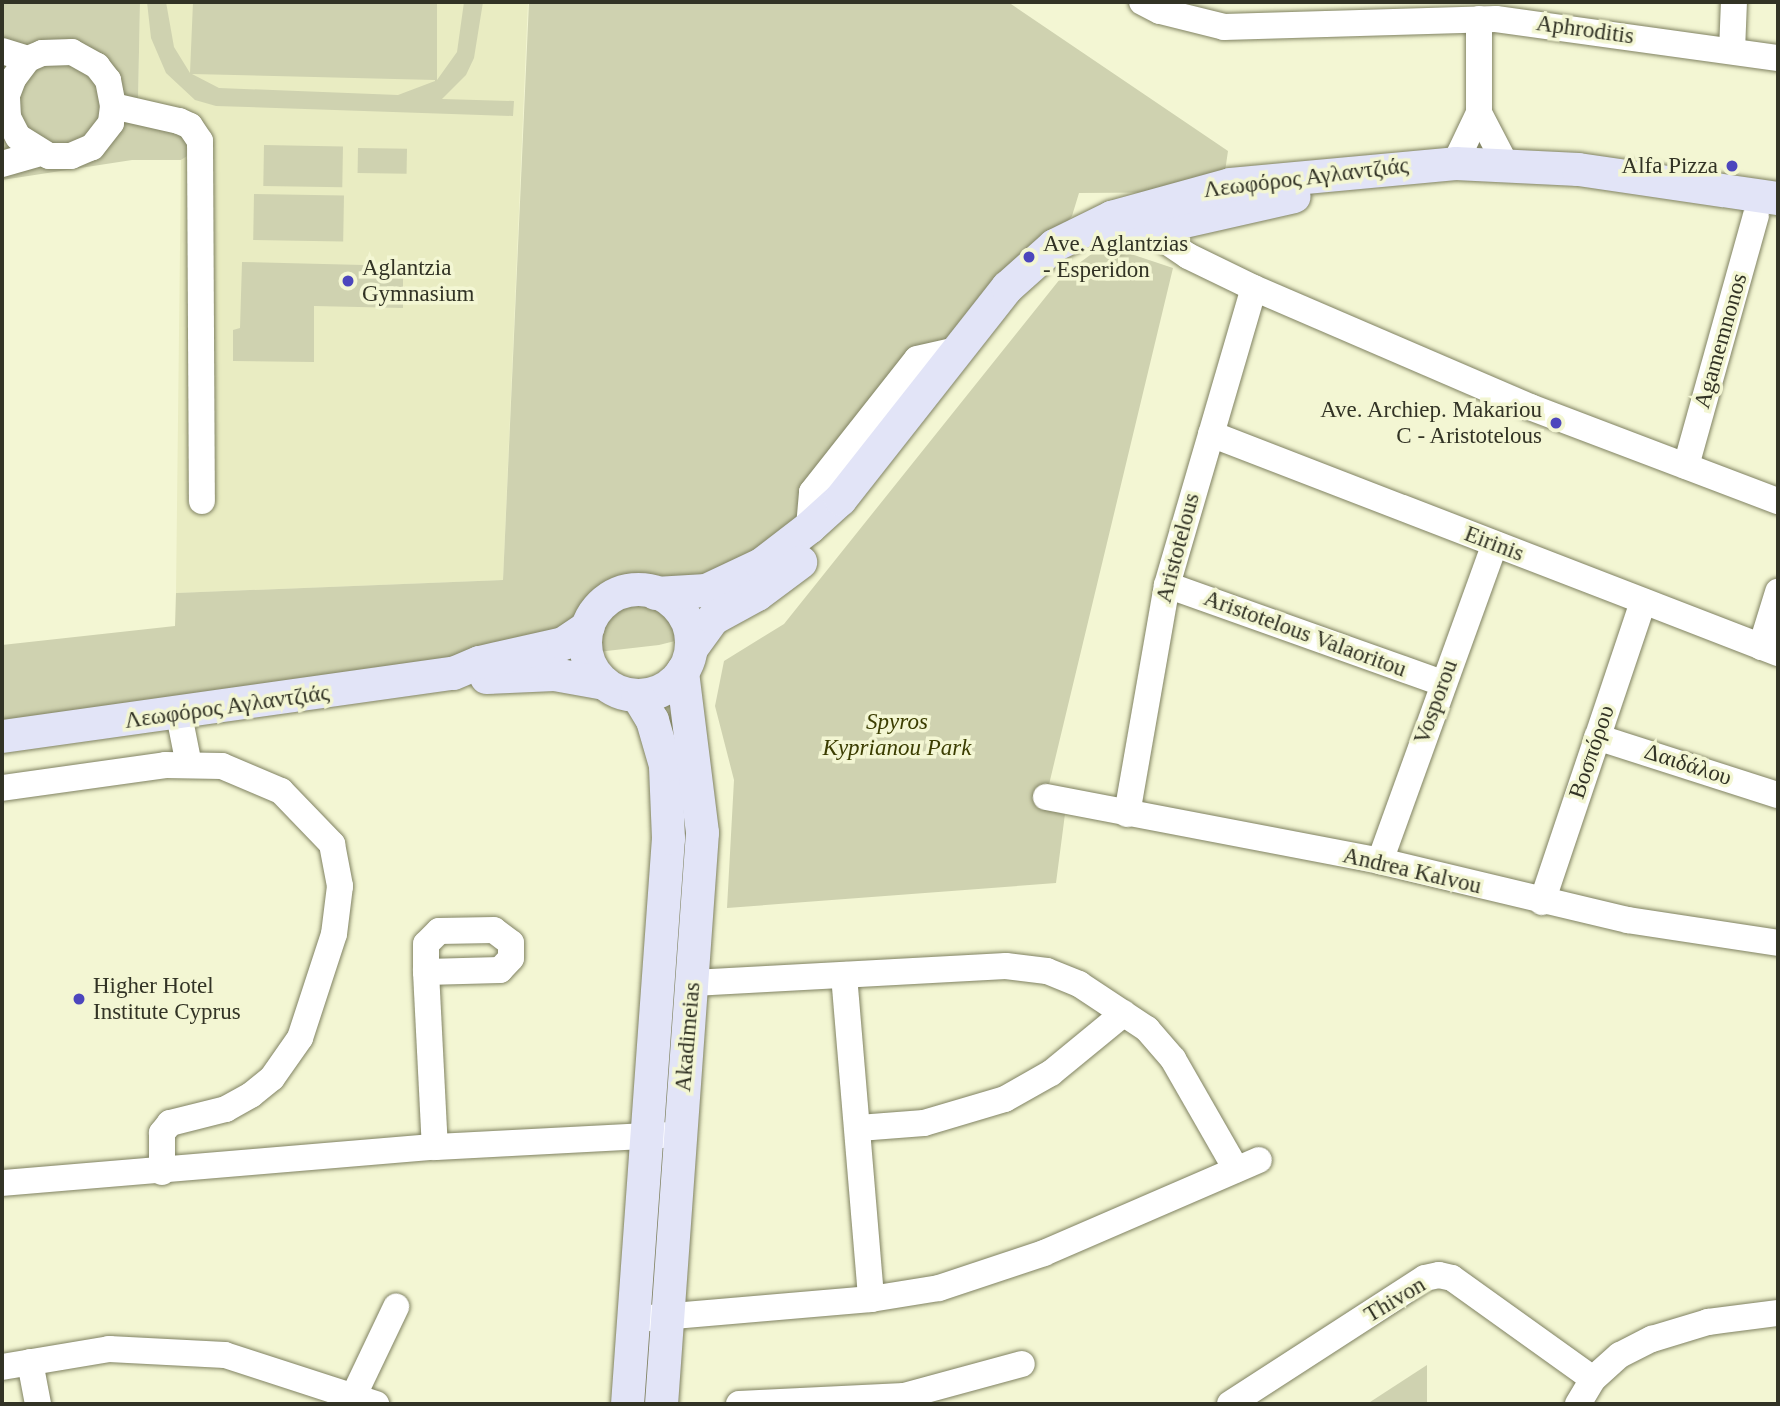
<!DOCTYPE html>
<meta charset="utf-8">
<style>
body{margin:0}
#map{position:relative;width:1780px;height:1406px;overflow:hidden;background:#f3f6d3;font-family:"Times New Roman",serif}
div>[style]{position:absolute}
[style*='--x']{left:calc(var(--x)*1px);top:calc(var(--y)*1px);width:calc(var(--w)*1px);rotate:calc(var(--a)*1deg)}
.built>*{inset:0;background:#e9ecc2}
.green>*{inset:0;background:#cfd2b0;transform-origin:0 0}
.roads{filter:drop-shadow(0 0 2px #808262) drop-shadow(0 0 2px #808262)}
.minor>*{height:26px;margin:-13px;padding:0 13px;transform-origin:13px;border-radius:13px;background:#fff}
.major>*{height:33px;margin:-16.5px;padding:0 16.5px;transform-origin:16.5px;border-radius:16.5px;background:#e2e4f7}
.major>.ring{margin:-16.5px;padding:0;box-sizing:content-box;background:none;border:33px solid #e2e4f7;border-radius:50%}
.dots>*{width:19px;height:19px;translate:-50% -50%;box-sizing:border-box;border:4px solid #f3f6d3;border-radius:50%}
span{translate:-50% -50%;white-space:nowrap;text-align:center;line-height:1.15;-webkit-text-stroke:7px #f3f6d3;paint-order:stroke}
.street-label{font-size:23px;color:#323325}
.poi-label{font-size:23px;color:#323325}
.right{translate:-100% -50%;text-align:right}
.left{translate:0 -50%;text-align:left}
.park-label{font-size:23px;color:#3b3d00;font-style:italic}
.frame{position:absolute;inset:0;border:4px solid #323325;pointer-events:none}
</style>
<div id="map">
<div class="built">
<div style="clip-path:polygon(140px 2px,528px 2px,503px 580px,176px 593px,181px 160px,206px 144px,138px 102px)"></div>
</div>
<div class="green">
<div style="clip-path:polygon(2px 2px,140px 2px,138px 101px,206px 144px,181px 160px,132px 160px,2px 180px)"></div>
<div style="clip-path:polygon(evenodd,147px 2px,166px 2px,174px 47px,190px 73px,193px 2px,437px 2px,437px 80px,457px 52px,464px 2px,483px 2px,474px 58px,466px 75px,442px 99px,514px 101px,513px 116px,216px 106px,195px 100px,166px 73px,151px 38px,147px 2px,192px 74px,435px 80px,435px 81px,398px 95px,219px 88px,192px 74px)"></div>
<div style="clip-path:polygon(529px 2px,1008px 2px,1228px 151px,1222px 192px,1079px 193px,1072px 216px,715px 631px,659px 645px,2px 720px,2px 645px,175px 626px,176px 593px,503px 580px)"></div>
<div style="left:264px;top:145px;width:79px;height:41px;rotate:1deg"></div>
<div style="left:358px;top:148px;width:49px;height:25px;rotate:1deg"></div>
<div style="left:254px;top:194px;width:90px;height:46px;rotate:1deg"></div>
<div style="clip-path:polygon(1104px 245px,1173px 268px,1046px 797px,1065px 814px,1056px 883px,727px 908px,734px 780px,715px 706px,724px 661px,784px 624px,1064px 274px)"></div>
<div style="clip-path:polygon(242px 262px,403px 266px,403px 308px,314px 306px,314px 362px,233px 361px,233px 330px,240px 328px)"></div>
<div style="clip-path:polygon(1427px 1365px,1427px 1404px,1367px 1404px)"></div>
</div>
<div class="roads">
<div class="minor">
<div style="--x:1142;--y:2;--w:20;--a:27"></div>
<div style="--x:1160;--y:11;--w:66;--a:14"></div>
<div style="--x:1224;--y:27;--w:272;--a:-1.7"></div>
<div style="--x:1496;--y:19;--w:285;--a:7.9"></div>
<div style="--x:1479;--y:19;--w:94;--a:90"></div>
<div style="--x:1479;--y:113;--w:56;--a:62.5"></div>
<div style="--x:2;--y:51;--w:27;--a:17"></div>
<div style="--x:28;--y:59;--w:15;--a:-23"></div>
<div style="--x:42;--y:53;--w:30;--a:-2"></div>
<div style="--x:72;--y:52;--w:29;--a:29"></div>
<div style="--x:97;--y:66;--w:18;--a:52"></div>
<div style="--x:108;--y:80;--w:26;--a:79"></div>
<div style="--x:113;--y:106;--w:17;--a:97"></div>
<div style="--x:111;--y:123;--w:31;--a:128"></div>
<div style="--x:92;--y:147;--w:23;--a:157"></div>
<div style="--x:71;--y:156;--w:22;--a:180"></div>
<div style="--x:49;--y:156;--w:36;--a:-148"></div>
<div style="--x:18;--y:137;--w:22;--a:-117"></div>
<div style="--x:8;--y:117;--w:22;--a:-93"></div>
<div style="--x:7;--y:95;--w:17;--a:-69"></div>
<div style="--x:13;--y:79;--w:25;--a:-53"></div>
<div style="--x:1732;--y:51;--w:49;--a:-87.7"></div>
<div style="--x:113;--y:106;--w:68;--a:12.8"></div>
<div style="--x:179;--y:121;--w:12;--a:24"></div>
<div style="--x:190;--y:126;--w:18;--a:56"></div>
<div style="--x:200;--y:141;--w:360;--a:89.7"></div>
<div style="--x:1455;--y:163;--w:55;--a:-64.4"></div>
<div style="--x:2;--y:164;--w:40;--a:-16"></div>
<div style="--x:1143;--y:219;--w:21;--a:49"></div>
<div style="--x:1157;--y:235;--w:37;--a:34"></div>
<div style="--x:1188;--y:256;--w:73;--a:25.9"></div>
<div style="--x:1254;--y:288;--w:301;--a:23.3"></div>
<div style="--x:1530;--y:407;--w:265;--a:20.8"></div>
<div style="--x:1211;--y:434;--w:608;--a:21.12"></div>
<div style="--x:1686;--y:466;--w:260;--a:-74.4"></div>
<div style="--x:809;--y:527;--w:35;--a:-85"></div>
<div style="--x:812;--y:492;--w:169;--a:-51.7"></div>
<div style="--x:917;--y:359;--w:41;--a:-12.7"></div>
<div style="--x:1167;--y:585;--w:292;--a:19.6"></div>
<div style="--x:1761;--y:647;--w:58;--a:-72.8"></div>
<div style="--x:179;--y:715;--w:51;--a:78.7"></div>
<div style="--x:1597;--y:737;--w:190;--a:17.8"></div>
<div style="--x:2;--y:788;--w:165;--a:-8"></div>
<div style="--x:165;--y:765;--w:57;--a:1"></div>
<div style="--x:222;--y:766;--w:64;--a:23"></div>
<div style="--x:281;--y:791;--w:74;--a:46.1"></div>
<div style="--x:332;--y:844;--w:43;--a:79.2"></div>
<div style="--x:340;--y:886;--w:48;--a:97.1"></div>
<div style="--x:334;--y:934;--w:109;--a:108.1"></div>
<div style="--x:300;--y:1038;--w:49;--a:125"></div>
<div style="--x:272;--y:1078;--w:27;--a:141"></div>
<div style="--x:251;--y:1095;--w:29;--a:151"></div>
<div style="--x:226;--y:1109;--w:58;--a:166"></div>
<div style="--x:170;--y:1123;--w:13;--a:129"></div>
<div style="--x:162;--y:1133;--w:39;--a:90"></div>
<div style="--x:1046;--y:797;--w:340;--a:10.8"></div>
<div style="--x:1380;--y:861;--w:255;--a:13.4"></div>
<div style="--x:1628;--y:920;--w:152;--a:8.7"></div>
<div style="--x:1127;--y:814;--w:232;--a:-80.1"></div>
<div style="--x:1167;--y:585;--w:309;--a:-73.7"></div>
<div style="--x:1380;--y:861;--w:337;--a:-70.1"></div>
<div style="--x:1542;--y:902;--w:317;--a:-71.4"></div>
<div style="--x:426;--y:972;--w:74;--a:-1.5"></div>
<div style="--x:500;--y:970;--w:16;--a:-47"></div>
<div style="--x:511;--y:958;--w:15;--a:-90"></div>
<div style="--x:511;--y:943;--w:21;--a:-143"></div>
<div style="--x:494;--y:930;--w:55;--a:179"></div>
<div style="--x:439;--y:931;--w:18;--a:135"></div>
<div style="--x:426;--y:944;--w:28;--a:90"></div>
<div style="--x:426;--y:972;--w:175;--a:87.1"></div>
<div style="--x:844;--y:975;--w:325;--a:85.2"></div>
<div style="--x:693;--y:983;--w:313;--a:-3.1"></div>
<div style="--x:1006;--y:966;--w:41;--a:7"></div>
<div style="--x:1047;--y:971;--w:35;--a:22"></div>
<div style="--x:1079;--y:984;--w:82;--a:33.5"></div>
<div style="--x:1147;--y:1029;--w:40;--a:49"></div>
<div style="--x:1173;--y:1059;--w:127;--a:60.2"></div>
<div style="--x:859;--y:1128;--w:65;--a:-4.4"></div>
<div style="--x:924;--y:1123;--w:84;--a:-16.5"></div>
<div style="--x:1005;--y:1099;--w:53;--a:-29.5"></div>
<div style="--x:1051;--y:1073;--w:94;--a:-39.4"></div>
<div style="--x:2;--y:1183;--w:434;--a:-4.8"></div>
<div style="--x:435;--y:1147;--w:228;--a:-3"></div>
<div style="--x:650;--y:1318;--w:222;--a:-4.9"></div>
<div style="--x:871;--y:1299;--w:69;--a:-9.2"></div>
<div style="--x:939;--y:1288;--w:111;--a:-18.4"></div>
<div style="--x:1044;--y:1253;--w:234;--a:-23.4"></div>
<div style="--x:30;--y:1362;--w:43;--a:79.2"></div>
<div style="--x:2;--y:1367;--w:109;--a:-9.5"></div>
<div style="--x:109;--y:1349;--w:116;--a:3"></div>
<div style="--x:225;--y:1355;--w:159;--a:18"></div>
<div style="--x:354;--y:1395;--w:98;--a:-64.5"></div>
<div style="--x:739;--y:1404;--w:165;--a:-2.8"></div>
<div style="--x:904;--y:1396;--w:122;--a:-15.2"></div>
<div style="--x:1230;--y:1404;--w:232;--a:-32.9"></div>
<div style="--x:1425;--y:1278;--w:14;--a:-12"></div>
<div style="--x:1439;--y:1275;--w:13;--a:13"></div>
<div style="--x:1452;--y:1278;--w:173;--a:35.6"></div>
<div style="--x:1578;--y:1404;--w:29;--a:-59"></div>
<div style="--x:1593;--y:1379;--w:36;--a:-42"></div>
<div style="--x:1620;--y:1355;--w:36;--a:-27"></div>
<div style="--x:1652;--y:1339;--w:59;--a:-16.9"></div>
<div style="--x:1708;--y:1322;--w:71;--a:-7.3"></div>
</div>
<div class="major">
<div style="--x:1118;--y:236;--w:180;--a:-12.8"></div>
<div class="ring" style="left:585px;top:589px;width:73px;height:73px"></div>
<div style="--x:655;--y:593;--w:51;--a:-3.4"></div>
<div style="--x:706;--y:590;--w:61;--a:-25.3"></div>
<div style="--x:761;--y:564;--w:61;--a:-37.6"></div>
<div style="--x:809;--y:527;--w:42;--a:-42.1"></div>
<div style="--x:840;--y:499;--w:270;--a:-51.8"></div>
<div style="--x:1007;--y:287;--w:63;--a:-41.8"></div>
<div style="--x:1054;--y:245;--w:64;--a:-26.2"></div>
<div style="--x:1111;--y:217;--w:123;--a:-15.5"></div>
<div style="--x:1230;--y:184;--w:226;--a:-5.3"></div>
<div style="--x:1455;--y:163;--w:123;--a:2.8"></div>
<div style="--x:1578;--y:169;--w:202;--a:8.3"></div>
<div style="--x:691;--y:648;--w:37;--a:-54"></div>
<div style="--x:713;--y:618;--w:50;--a:-28.6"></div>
<div style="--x:757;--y:594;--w:54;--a:-36.7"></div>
<div style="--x:486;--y:677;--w:68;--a:-2.5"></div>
<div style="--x:554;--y:674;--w:51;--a:10.2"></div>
<div style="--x:2;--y:736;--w:455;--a:-8"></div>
<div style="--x:453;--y:673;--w:28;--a:-23"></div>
<div style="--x:479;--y:662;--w:86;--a:-12.7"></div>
<div style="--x:563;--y:643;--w:30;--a:-34"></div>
<div style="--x:627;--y:1404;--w:567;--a:-85.86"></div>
<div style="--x:668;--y:838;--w:73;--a:-92.4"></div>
<div style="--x:665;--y:765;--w:47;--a:-106.1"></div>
<div style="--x:652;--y:720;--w:29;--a:-121"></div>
<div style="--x:661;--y:1404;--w:573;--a:-85.9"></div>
<div style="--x:702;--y:832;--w:162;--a:-97.1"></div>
</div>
</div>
<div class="dots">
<div style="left:1732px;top:166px;background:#4c46bd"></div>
<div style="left:1029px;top:257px;background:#4c46bd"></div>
<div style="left:348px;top:281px;background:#4c46bd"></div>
<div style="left:1556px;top:423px;background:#4c46bd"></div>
<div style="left:79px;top:999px;background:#4c46bd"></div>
</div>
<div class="street-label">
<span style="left:1585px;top:30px;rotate:8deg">Aphroditis</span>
<span style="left:1306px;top:178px;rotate:-7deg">Λεωφόρος Αγλαντζιάς</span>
<span style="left:1721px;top:341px;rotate:-74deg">Agamemnonos</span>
<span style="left:1494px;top:544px;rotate:21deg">Eirinis</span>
<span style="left:1178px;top:548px;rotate:-75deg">Aristotelous</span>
<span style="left:1305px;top:634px;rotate:20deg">Aristotelous Valaoritou</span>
<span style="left:1436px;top:702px;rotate:-70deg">Vosporou</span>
<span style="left:227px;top:707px;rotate:-8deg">Λεωφόρος Αγλαντζιάς</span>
<span style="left:1592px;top:752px;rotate:-71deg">Βοσπόρου</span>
<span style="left:1688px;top:765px;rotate:18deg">Δαιδάλου</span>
<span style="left:1412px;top:871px;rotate:13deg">Andrea Kalvou</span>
<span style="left:688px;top:1037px;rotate:-85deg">Akadimeias</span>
<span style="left:1395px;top:1300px;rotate:-31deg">Thivon</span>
</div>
<div class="poi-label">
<span class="right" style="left:1718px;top:166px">Alfa Pizza</span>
<span class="left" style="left:1043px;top:257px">Ave. Aglantzias<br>- Esperidon</span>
<span class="left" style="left:362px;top:281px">Aglantzia<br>Gymnasium</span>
<span class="right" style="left:1542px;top:423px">Ave. Archiep. Makariou<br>C - Aristotelous</span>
<span class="left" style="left:93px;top:999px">Higher Hotel<br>Institute Cyprus</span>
</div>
<div class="park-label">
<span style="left:897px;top:735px">Spyros<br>Kyprianou Park</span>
</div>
<div class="frame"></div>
</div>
